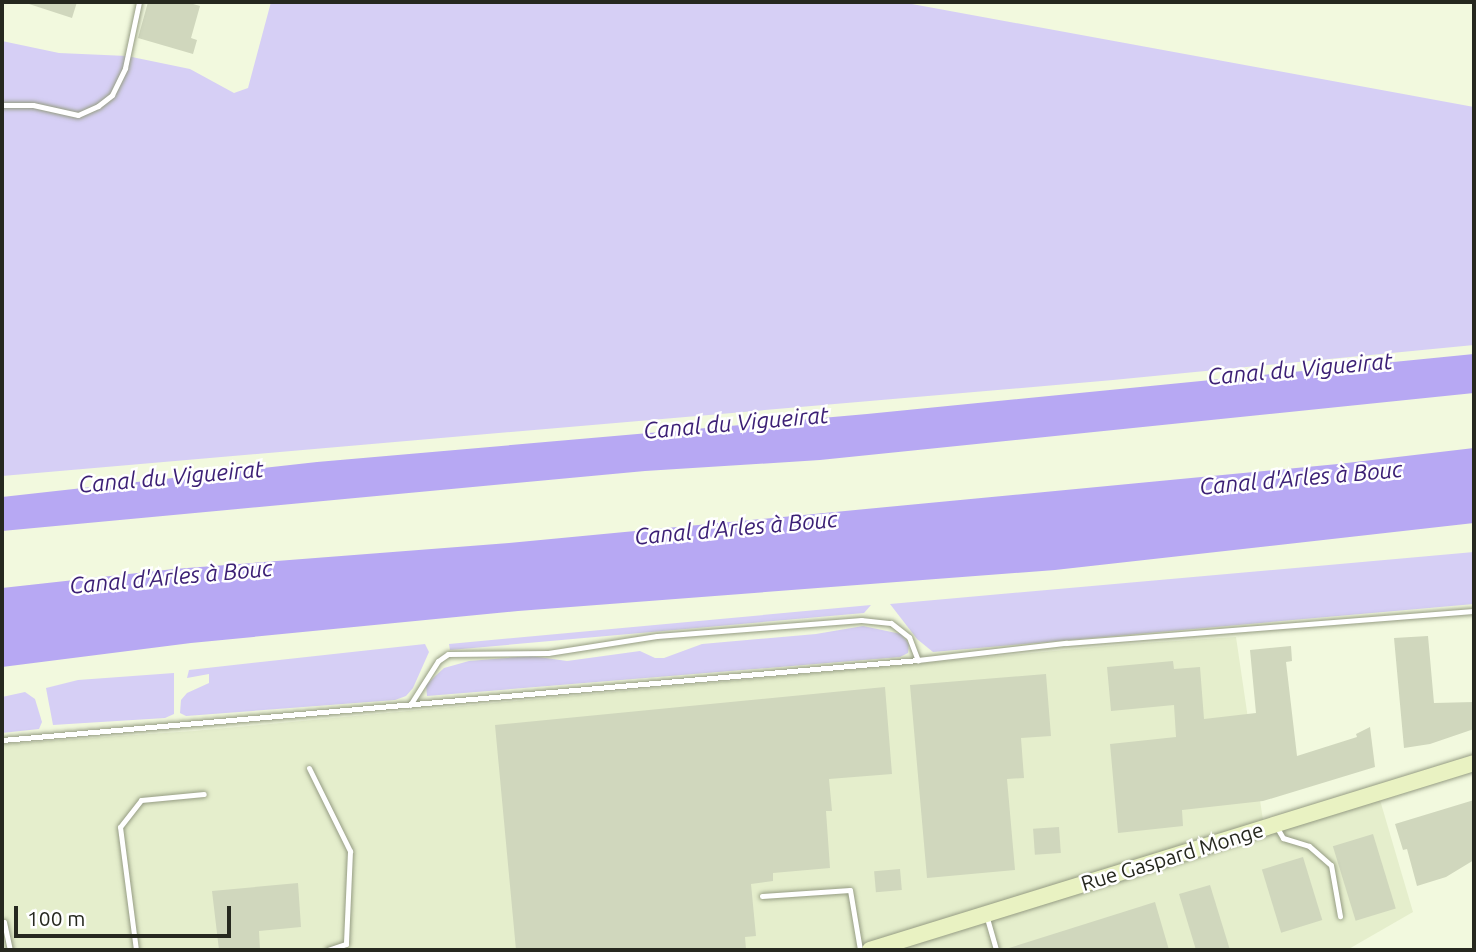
<!DOCTYPE html>
<meta charset="utf-8">
<style>
body{margin:0}
#map{position:relative;width:1476px;height:952px;overflow:hidden;background:#f2f9de;font-family:Ubuntu,sans-serif}
div>[style]{position:absolute}
[style*='--x']{left:calc(var(--x)*1px);top:calc(var(--y)*1px);width:calc(var(--w)*1px);rotate:calc(var(--a)*1deg)}
.built>*{inset:0;background:#e5eecc}
.green>*{inset:0;background:#d6cff5}
.water>*{inset:0;background:#b7a8f3}
.building>*{inset:0;background:#d0d7bd;transform-origin:0 0}
.roads{filter:drop-shadow(0 0 2px #959c83) drop-shadow(0 0 2px #959c83)}
.lane>*{height:5px;margin:-2.5px;padding:0 2.5px;transform-origin:2.5px;border-radius:2.5px;background:#fff}
.secondary>*{height:16px;margin:-8px;padding:0 8px;transform-origin:8px;border-radius:8px;background:#e9f2c2}
span{translate:-50% -50%;white-space:nowrap;text-align:center;line-height:1.15;-webkit-text-stroke:5px #fff;paint-order:stroke}
.street-label{font-size:21px;color:#26281f}
.water-label{font-size:23px;color:#3c2075;font-style:italic}
.frame{position:absolute;inset:0;border:4px solid #26281f;pointer-events:none}
.scale{position:absolute;left:14px;top:906px;width:217px;height:32px;box-sizing:border-box;border:4px solid #26281f;border-top:0;padding-left:9px;font-size:21px;line-height:24px;white-space:nowrap;color:#26281f;-webkit-text-stroke:5px #fff;paint-order:stroke}
</style>
<div id="map">
<div class="built">
<div style="clip-path:polygon(1236px 637px,1265px 834px,1380px 800px,1413px 912px,1347px 950px,2px 950px,2px 744px,194px 731px,1128px 644px)"></div>
</div>
<div class="green">
<div style="clip-path:polygon(271px 2px,901px 2px,1474px 107px,1474px 345px,1113px 380px,2px 476px,2px 41px,59px 53px,127px 56px,190px 69px,234px 93px,248px 88px)"></div>
<div style="clip-path:polygon(1474px 552px,1474px 604px,933px 652px,917px 639px,890px 604px)"></div>
<div style="clip-path:polygon(871px 605px,864px 613px,450px 650px,449px 644px)"></div>
<div style="clip-path:polygon(863px 626px,901px 634px,909px 644px,908px 653px,900px 657px,427px 696px,426px 685px,444px 668px,469px 661px,531px 656px,567px 661px,640px 651px,655px 658px,664px 658px,702px 644px,816px 634px)"></div>
<div style="clip-path:polygon(425px 644px,429px 652px,413px 688px,406px 696px,395px 700px,186px 716px,180px 713px,181px 700px,187px 693px,209px 683px,209px 674px,187px 678px,189px 670px)"></div>
<div style="clip-path:polygon(174px 673px,174px 714px,165px 718px,53px 725px,46px 688px,78px 680px)"></div>
<div style="clip-path:polygon(25px 692px,35px 699px,42px 722px,39px 729px,2px 733px,2px 697px)"></div>
</div>
<div class="water">
<div style="clip-path:polygon(1474px 354px,1474px 393px,820px 460px,645px 471px,2px 531px,2px 497px,317px 462px,867px 414px)"></div>
<div style="clip-path:polygon(1474px 448px,1474px 523px,1055px 570px,518px 611px,191px 643px,2px 667px,2px 588px,174px 569px,509px 543px,1338px 464px)"></div>
</div>
<div class="building">
<div style="clip-path:polygon(29px 2px,77px 2px,72px 18px,29px 4px)"></div>
<div style="clip-path:polygon(148px 2px,186px 2px,200px 6px,191px 38px,197px 40px,193px 54px,138px 38px)"></div>
<div style="clip-path:polygon(1428px 636px,1434px 703px,1474px 702px,1474px 729px,1430px 744px,1404px 748px,1394px 638px)"></div>
<div style="clip-path:polygon(1291px 646px,1292px 661px,1286px 662px,1297px 756px,1357px 737px,1356px 734px,1370px 727px,1375px 767px,1263px 801px,1182px 810px,1183px 826px,1118px 833px,1110px 744px,1176px 737px,1174px 705px,1111px 711px,1107px 667px,1173px 661px,1174px 669px,1200px 667px,1204px 719px,1256px 713px,1250px 650px)"></div>
<div style="clip-path:polygon(1046px 674px,1051px 736px,1021px 738px,1024px 778px,1007px 779px,1015px 870px,927px 878px,910px 685px)"></div>
<div style="clip-path:polygon(885px 687px,892px 774px,829px 779px,832px 811px,826px 811px,830px 868px,773px 873px,773px 881px,751px 884px,756px 936px,745px 937px,746px 949px,516px 950px,495px 725px)"></div>
<div style="clip-path:polygon(1474px 800px,1474px 860px,1446px 877px,1417px 886px,1407px 849px,1403px 850px,1395px 824px)"></div>
<div style="left:1059px;top:827px;width:26px;height:26px;rotate:86deg"></div>
<div style="left:1373px;top:834px;width:78px;height:42px;rotate:73deg"></div>
<div style="left:1303px;top:857px;width:66px;height:43px;rotate:73deg"></div>
<div style="left:900px;top:869px;width:21px;height:26px;rotate:85deg"></div>
<div style="clip-path:polygon(298px 883px,301px 927px,259px 931px,260px 950px,219px 950px,212px 891px)"></div>
<div style="clip-path:polygon(1210px 885px,1230px 950px,1196px 950px,1179px 894px)"></div>
<div style="clip-path:polygon(1155px 902px,1169px 950px,1009px 950px,1009px 948px)"></div>
</div>
<div class="roads">
<div class="lane">
<div style="--x:2;--y:105;--w:31;--a:0"></div>
<div style="--x:33;--y:105;--w:46;--a:12.5"></div>
<div style="--x:78;--y:115;--w:22;--a:-24"></div>
<div style="--x:98;--y:106;--w:18;--a:-38"></div>
<div style="--x:112;--y:95;--w:30;--a:-64"></div>
<div style="--x:125;--y:68;--w:67;--a:-78"></div>
<div style="--x:410;--y:705;--w:52;--a:-57.5"></div>
<div style="--x:438;--y:661;--w:12;--a:-35"></div>
<div style="--x:448;--y:654;--w:100;--a:-0.6"></div>
<div style="--x:548;--y:653;--w:110;--a:-8.9"></div>
<div style="--x:657;--y:636;--w:205;--a:-4.5"></div>
<div style="--x:861;--y:620;--w:30;--a:6"></div>
<div style="--x:891;--y:623;--w:23;--a:38"></div>
<div style="--x:909;--y:637;--w:25;--a:69"></div>
<div style="--x:2;--y:740;--w:919;--a:-4.99"></div>
<div style="--x:918;--y:660;--w:149;--a:-6.6"></div>
<div style="--x:1066;--y:643;--w:409;--a:-4.5"></div>
<div style="--x:309;--y:768;--w:93;--a:63.7"></div>
<div style="--x:350;--y:851;--w:93;--a:92.5"></div>
<div style="--x:346;--y:944;--w:19;--a:162"></div>
<div style="--x:1276;--y:826;--w:14;--a:60"></div>
<div style="--x:1283;--y:838;--w:27;--a:17"></div>
<div style="--x:1309;--y:846;--w:29;--a:41"></div>
<div style="--x:1331;--y:865;--w:52;--a:80"></div>
<div style="--x:762;--y:896;--w:88;--a:-3.9"></div>
<div style="--x:850;--y:890;--w:61;--a:80.5"></div>
<div style="--x:987;--y:918;--w:33;--a:74"></div>
<div style="--x:2;--y:923;--w:2;--a:-27"></div>
<div style="--x:4;--y:922;--w:29;--a:78"></div>
<div style="--x:136;--y:950;--w:124;--a:-97.4"></div>
<div style="--x:120;--y:827;--w:34;--a:-52"></div>
<div style="--x:141;--y:800;--w:63;--a:-5.4"></div>
</div>
<div class="secondary">
<div style="--x:870;--y:950;--w:632;--a:-17.2"></div>
</div>
</div>
<div class="street-label">
<span style="left:1172px;top:856px;rotate:-17deg">Rue Gaspard Monge</span>
</div>
<div class="water-label">
<span style="left:1300px;top:369px;rotate:-5deg">Canal du Vigueirat</span>
<span style="left:736px;top:423px;rotate:-5deg">Canal du Vigueirat</span>
<span style="left:171px;top:477px;rotate:-5deg">Canal du Vigueirat</span>
<span style="left:1301px;top:478px;rotate:-5deg">Canal d'Arles à Bouc</span>
<span style="left:736px;top:528px;rotate:-5deg">Canal d'Arles à Bouc</span>
<span style="left:171px;top:577px;rotate:-5deg">Canal d'Arles à Bouc</span>
</div>
<div class="frame"></div>
<div class="scale">100 m</div>
</div>
